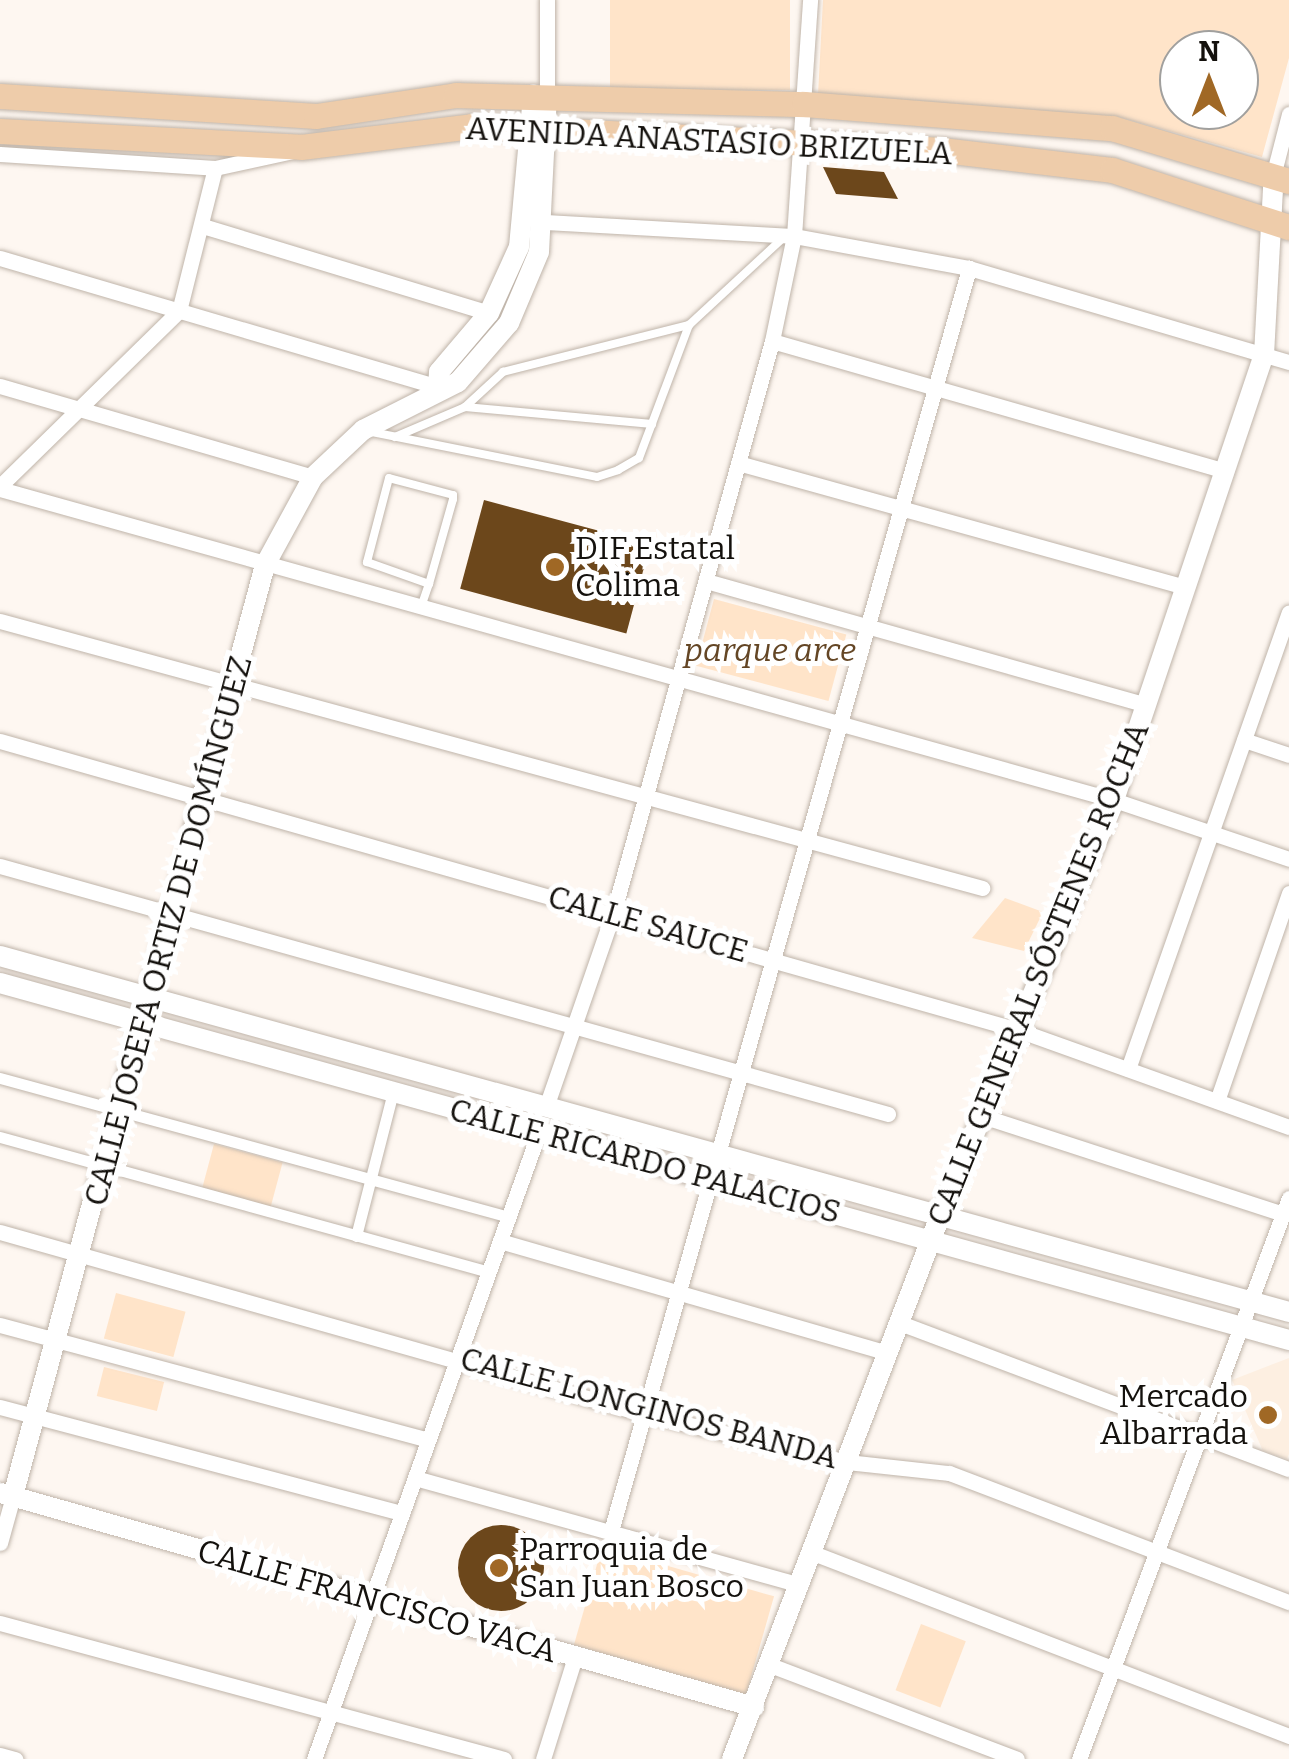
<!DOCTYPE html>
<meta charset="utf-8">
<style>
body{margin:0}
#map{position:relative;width:1289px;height:1759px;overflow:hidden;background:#fef7f1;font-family:Bitter,serif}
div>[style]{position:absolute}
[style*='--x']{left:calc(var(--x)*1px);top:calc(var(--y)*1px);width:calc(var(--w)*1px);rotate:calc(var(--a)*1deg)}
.built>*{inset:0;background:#fdefe1}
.green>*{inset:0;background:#ffe4c9;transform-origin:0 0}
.building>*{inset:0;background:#6c471b;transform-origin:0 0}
.round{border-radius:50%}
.roads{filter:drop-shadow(0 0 2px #bfb4a9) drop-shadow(0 0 2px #bfb4a9)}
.service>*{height:8px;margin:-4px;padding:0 4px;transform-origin:4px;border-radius:4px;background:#fff}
.pedestrian>*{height:11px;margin:-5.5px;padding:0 5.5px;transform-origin:5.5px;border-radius:5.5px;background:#fff}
.minor>*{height:15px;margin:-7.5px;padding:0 7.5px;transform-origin:7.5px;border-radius:7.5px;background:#fff}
.tertiary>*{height:20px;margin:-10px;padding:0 10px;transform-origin:10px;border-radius:10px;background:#fff}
.primary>*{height:25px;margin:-12.5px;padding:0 12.5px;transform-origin:12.5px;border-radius:12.5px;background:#eca}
.dots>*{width:28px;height:28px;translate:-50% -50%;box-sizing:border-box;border:5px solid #fff;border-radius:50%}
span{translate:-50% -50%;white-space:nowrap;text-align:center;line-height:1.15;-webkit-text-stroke:10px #fff;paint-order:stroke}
.street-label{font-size:32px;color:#14110d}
.poi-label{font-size:32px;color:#14110d}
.left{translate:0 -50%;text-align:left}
.right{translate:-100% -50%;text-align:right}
.park-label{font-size:32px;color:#644625;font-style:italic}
.north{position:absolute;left:1159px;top:30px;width:100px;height:100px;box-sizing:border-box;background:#fff;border:2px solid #a1a09e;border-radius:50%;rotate:0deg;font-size:28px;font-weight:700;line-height:40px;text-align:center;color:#14110d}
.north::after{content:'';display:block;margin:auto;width:35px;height:45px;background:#a06825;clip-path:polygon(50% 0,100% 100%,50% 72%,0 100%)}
</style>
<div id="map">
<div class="built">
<div style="clip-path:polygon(1289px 1358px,1289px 1454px,1287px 1459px,1263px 1451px,1232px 1380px)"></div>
</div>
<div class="green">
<div style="left:610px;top:0;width:180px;height:90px"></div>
<div style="clip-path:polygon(evenodd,823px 0,1289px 0,1289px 58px,1262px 157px,1119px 117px,818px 95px,823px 0,1179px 50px,1239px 50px,1239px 110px,1179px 110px,1179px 50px)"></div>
<div style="left:714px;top:599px;width:137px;height:69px;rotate:15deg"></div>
<div style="clip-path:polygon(1005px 898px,1043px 912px,1024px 951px,972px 938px)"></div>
<div style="left:214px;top:1144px;width:71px;height:47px;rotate:15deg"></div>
<div style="left:116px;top:1293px;width:72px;height:47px;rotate:15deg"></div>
<div style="left:104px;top:1367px;width:62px;height:30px;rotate:14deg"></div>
<div style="left:602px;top:1547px;width:179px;height:102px;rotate:16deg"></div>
<div style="left:921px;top:1624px;width:48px;height:71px;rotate:21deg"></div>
</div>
<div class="building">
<div style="clip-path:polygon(823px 167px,884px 172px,898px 199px,836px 194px)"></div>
<div style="left:484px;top:500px;width:172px;height:92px;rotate:15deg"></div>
<div class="round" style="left:458px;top:1525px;width:86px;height:86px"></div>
</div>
<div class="roads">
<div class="service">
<div style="--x:465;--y:407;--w:188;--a:5.2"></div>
<div style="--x:372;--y:432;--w:229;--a:11.3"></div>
<div style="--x:597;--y:477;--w:22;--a:-18"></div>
<div style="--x:618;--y:470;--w:24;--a:-30"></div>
<div style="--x:639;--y:458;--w:142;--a:-69.4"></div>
<div style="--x:689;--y:325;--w:128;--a:-42.8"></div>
<div style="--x:395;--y:437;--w:76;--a:-23.2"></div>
<div style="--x:465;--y:407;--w:52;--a:-42.6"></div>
<div style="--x:503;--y:372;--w:192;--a:-14.2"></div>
<div style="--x:421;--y:607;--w:24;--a:-71"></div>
<div style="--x:429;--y:584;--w:88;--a:-74.2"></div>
<div style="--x:453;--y:499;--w:4;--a:-90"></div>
<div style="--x:453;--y:495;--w:66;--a:-165.1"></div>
<div style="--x:389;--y:478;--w:87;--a:104.7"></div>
<div style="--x:367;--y:562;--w:66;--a:19.5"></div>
</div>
<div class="pedestrian">
<div style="--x:0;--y:1078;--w:528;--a:15.27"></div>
<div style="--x:0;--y:1137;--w:507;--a:15.43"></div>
<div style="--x:356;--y:1236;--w:149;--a:-75.6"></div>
</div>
<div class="minor">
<div style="--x:547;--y:0;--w:94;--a:90"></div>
<div style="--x:0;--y:154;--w:215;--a:3.7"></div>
<div style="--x:215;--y:168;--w:80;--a:-12.3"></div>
<div style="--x:1274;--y:172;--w:60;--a:-75.5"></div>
<div style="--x:544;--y:222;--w:250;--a:3.2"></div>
<div style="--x:794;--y:236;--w:178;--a:10.4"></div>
<div style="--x:969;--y:268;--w:334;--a:16.4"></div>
<div style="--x:206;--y:227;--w:296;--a:16.9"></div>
<div style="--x:0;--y:258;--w:457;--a:16.4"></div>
<div style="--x:772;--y:341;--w:471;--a:16"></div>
<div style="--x:0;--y:386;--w:326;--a:16.2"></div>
<div style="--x:738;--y:463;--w:465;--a:15.5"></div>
<div style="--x:0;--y:486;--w:250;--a:-44.4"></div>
<div style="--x:179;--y:311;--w:147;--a:-75.9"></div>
<div style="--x:0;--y:489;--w:1157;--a:15.6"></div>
<div style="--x:1114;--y:800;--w:185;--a:18.6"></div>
<div style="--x:706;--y:581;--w:457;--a:15.7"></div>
<div style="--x:0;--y:621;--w:1018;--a:15.21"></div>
<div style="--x:1244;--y:740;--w:47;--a:18.4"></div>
<div style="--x:0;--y:741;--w:1058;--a:15.85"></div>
<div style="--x:1018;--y:1030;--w:288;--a:19.7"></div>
<div style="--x:0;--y:866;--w:922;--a:15.6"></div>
<div style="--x:1128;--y:1069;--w:484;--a:-70.6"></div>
<div style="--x:1217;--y:1101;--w:220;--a:-70.9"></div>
<div style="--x:546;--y:1107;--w:204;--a:-70.9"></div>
<div style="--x:613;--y:914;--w:595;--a:-74.49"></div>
<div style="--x:772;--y:341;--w:107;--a:-78.2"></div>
<div style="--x:794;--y:236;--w:237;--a:-86.1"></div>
<div style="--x:982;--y:1116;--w:317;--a:18"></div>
<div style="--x:0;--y:1232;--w:669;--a:15.78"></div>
<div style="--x:644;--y:1414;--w:209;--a:13.3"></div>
<div style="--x:847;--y:1462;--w:103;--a:6.2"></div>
<div style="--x:949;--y:1473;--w:364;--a:20.8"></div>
<div style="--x:500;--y:1241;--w:404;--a:16.1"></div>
<div style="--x:900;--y:1323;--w:415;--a:20.6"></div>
<div style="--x:0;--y:1325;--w:443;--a:15"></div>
<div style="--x:0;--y:1407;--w:416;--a:14.8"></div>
<div style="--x:415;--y:1478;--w:400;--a:15.5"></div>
<div style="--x:611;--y:1531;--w:1313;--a:-74.17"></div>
<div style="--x:0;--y:1543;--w:49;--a:-74.5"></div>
<div style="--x:813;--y:1553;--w:510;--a:21.03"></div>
<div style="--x:0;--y:1623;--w:522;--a:15.1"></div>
<div style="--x:770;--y:1665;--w:264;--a:20.8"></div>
<div style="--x:0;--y:1755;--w:16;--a:15"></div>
<div style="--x:314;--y:1759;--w:666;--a:-70.26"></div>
<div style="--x:543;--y:1759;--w:107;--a:-72.6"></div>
<div style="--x:1079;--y:1759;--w:599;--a:-69.48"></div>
</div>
<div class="tertiary">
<div style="--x:438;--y:387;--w:15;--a:-86"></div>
<div style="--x:439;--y:372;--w:77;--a:-49.7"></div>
<div style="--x:489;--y:313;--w:72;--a:-65.6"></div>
<div style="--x:519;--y:247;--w:153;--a:-84.7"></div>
<div style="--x:0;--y:956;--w:1337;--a:15.44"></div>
<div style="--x:0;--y:983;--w:1338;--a:15.48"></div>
<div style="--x:1;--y:1493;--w:783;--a:15.86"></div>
<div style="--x:13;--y:1496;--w:965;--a:-74.85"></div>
<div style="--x:265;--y:565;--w:100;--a:-61.4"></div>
<div style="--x:313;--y:477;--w:69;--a:-43.2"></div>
<div style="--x:363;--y:430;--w:106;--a:-26.8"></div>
<div style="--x:458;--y:382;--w:78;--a:-49.2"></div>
<div style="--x:509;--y:323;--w:77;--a:-67.1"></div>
<div style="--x:539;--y:252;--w:158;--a:-87.1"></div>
<div style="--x:732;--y:1759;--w:581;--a:-69.04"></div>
<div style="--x:940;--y:1216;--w:451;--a:-67.3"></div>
<div style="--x:1114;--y:800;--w:470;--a:-71.4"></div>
<div style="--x:1264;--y:355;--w:183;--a:-86.9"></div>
</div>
<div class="primary">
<div style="--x:0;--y:96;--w:317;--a:3.6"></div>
<div style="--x:316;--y:116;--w:142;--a:-8.5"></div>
<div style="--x:456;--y:95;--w:348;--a:1.5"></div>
<div style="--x:804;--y:104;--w:309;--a:4.5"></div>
<div style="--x:1112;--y:128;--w:185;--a:16.7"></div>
<div style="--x:0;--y:131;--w:301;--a:3"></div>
<div style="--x:301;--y:147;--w:172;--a:-7"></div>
<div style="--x:472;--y:126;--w:472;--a:2.9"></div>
<div style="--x:943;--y:150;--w:170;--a:6.7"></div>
<div style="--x:1112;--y:170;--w:186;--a:17.9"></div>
</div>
</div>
<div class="dots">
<div style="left:555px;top:567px;background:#a06825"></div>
<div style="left:1268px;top:1415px;background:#a06825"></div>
<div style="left:499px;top:1568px;background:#a06825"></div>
</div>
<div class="street-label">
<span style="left:709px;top:141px;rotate:3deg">AVENIDA ANASTASIO BRIZUELA</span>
<span style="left:648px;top:924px;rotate:16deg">CALLE SAUCE</span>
<span style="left:168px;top:931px;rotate:-75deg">CALLE JOSEFA ORTIZ DE DOMÍNGUEZ</span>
<span style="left:1038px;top:974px;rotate:-68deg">CALLE GENERAL SÓSTENES ROCHA</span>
<span style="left:645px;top:1161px;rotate:15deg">CALLE RICARDO PALACIOS</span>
<span style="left:649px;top:1408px;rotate:15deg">CALLE LONGINOS BANDA</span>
<span style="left:377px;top:1601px;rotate:16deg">CALLE FRANCISCO VACA</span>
</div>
<div class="poi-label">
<span class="left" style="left:575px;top:567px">DIF Estatal<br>Colima</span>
<span class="right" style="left:1248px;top:1415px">Mercado<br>Albarrada</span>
<span class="left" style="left:519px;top:1568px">Parroquia de<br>San Juan Bosco</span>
</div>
<div class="park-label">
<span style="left:770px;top:650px">parque arce</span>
</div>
<div class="north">N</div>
</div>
